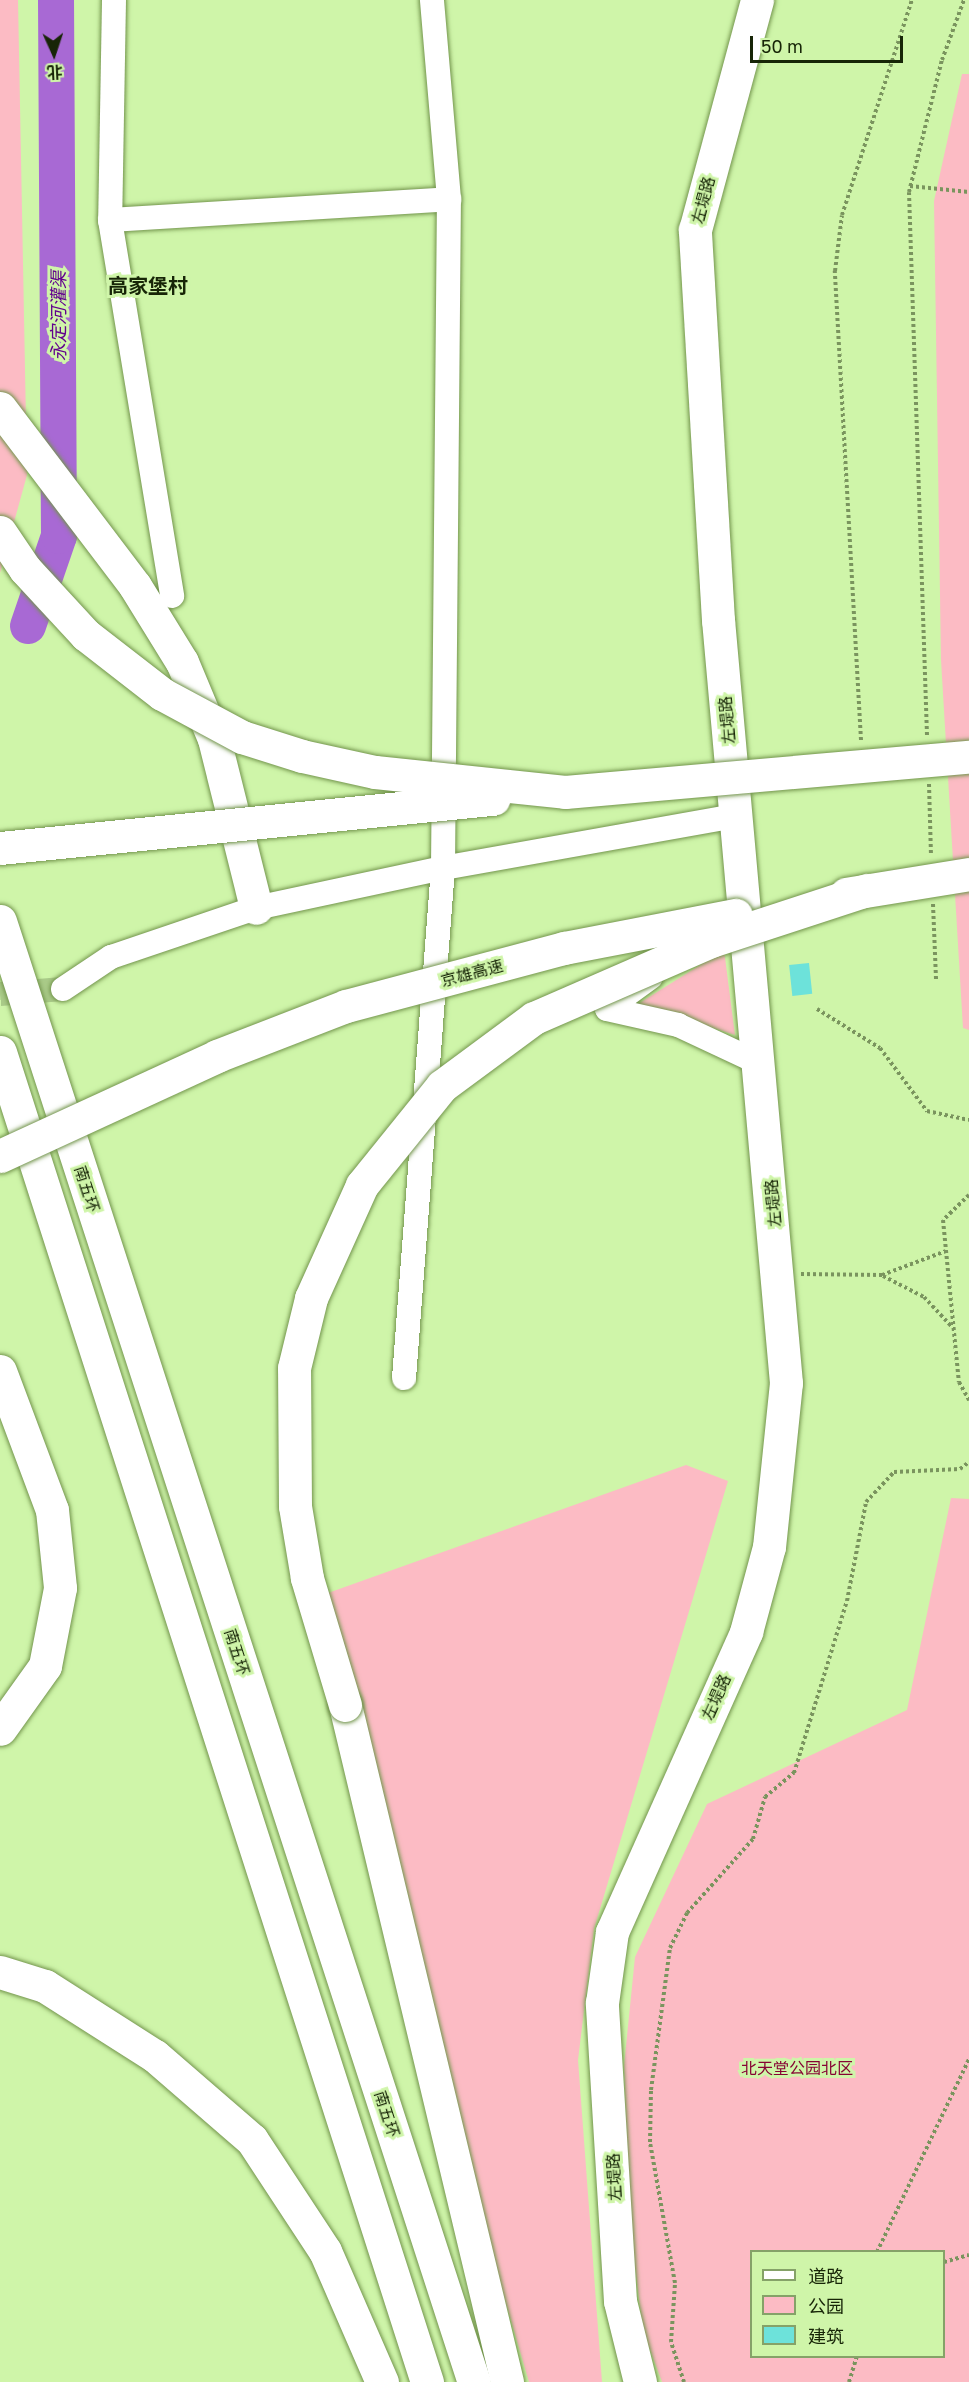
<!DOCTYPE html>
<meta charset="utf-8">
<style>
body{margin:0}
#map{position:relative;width:969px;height:2382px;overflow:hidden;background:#cff5a9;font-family:"Golos Text","Noto Sans SC",sans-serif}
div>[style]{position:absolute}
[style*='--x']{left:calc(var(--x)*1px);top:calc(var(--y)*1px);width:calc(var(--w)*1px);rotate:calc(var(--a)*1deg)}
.green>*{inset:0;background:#fcbbc4}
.river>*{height:36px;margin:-18px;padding:0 18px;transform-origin:18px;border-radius:18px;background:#a869d4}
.building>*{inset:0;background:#6de2da;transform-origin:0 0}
.minor-tunnel>*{height:24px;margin-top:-12px;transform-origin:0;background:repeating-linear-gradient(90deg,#aacb89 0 24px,transparent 0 36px)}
.path>*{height:4px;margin-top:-2px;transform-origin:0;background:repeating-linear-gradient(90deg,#7a945e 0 3px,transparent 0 6px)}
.roads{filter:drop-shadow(0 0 2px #73954d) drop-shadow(0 0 2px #73954d)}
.minor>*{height:24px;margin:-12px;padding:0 12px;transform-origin:12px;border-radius:12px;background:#fff}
.secondary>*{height:33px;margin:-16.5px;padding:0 16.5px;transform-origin:16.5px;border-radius:16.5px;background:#fff}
.motorway>*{height:33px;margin:-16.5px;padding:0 16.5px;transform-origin:16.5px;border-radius:16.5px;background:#fff}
.bridges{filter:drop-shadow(0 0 2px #73954d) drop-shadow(0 0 2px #73954d)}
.motorway-bridge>*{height:33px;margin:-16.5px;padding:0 16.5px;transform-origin:16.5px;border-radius:16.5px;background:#fff}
span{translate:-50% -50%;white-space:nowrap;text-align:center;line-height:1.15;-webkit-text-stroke:6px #cff5a9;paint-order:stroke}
.street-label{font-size:16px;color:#172507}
.park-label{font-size:16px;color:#860434}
.water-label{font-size:18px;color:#62008e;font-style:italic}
.quarter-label{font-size:20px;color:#172507;font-weight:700}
.legend{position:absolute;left:750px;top:2250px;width:195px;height:108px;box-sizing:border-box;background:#cff5a9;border:2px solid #85a268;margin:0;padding:8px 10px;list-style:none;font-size:18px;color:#172507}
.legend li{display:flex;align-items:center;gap:12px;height:30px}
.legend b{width:30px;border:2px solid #85a268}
.north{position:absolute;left:24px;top:24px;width:60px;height:60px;-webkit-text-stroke:4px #cff5a9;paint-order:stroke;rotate:177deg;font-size:16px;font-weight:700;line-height:24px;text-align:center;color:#172507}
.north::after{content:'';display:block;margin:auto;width:21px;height:27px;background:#172507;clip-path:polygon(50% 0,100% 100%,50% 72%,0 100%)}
.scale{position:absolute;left:750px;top:36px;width:153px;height:27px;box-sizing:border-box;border:3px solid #172507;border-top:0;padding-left:8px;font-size:18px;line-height:21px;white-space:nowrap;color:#172507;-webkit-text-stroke:4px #cff5a9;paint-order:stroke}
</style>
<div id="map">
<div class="green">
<div style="clip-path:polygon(0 0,18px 0,27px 475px,0 573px)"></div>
<div style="clip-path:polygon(962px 74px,969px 74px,969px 1030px,963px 1028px,941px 660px,934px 201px)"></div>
<div style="clip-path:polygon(724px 950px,735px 1035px,638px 1004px)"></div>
<div style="clip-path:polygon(686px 1465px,728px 1481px,594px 1929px,578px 2060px,602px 2382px,529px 2382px,300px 1603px)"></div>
<div style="clip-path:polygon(evenodd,951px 1498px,969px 1499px,969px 2382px,662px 2382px,643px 2331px,630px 2226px,624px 2066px,635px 1957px,707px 1804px,907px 1710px,951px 1498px,752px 2252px,944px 2252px,944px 2356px,752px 2356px,752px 2252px)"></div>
</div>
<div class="river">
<div style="--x:28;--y:626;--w:95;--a:-71"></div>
<div style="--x:59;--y:536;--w:536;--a:-90.32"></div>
</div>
<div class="building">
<div style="left:809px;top:963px;width:31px;height:20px;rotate:84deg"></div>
</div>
<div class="minor-tunnel">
<div style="--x:0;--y:994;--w:63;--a:-4.5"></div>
</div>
<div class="path">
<div style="--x:910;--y:186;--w:59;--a:5.8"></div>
<div style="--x:927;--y:735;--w:543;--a:-91.9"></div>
<div style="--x:909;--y:192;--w:136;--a:-76"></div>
<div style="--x:942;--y:60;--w:64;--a:-69.9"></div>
<div style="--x:861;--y:740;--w:470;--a:-93.2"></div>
<div style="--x:835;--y:271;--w:56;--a:-82.9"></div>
<div style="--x:842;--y:215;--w:226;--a:-72"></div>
<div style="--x:929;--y:784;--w:71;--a:88.4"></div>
<div style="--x:933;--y:904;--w:76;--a:87.7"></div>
<div style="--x:817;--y:1009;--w:74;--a:31.8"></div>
<div style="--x:880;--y:1048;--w:79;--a:53.3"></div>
<div style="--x:927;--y:1111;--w:43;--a:12.1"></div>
<div style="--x:969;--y:1195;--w:36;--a:136"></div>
<div style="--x:943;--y:1220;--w:163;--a:84.4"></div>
<div style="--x:959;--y:1382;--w:21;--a:61"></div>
<div style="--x:801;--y:1274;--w:81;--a:0.7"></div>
<div style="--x:882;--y:1275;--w:68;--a:-20.6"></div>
<div style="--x:883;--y:1276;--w:46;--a:27.1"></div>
<div style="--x:924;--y:1297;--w:42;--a:46.9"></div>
<div style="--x:877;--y:2252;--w:214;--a:-64.5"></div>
<div style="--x:944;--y:2262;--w:26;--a:-16"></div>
<div style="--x:684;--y:2382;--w:42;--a:-108"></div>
<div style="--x:671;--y:2342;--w:59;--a:-86.1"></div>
<div style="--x:675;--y:2283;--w:143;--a:-100.1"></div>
<div style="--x:650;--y:2142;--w:52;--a:-88.9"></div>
<div style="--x:651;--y:2090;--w:143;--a:-82.4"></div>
<div style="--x:670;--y:1948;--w:39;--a:-64"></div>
<div style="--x:687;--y:1913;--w:99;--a:-48.3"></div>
<div style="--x:753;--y:1839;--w:44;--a:-74.1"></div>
<div style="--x:765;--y:1797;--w:38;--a:-40"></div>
<div style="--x:794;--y:1773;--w:180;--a:-72.9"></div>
<div style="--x:847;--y:1601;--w:101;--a:-79.1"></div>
<div style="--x:866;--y:1502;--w:41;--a:-47"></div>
<div style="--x:894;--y:1472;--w:66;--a:-2.6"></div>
<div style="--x:960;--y:1469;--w:11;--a:-38"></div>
<div style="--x:849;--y:2382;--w:27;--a:-73"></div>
</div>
<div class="roads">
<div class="minor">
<div style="--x:114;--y:0;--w:220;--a:91"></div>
<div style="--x:110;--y:220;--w:381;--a:80.6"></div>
<div style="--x:110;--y:220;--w:340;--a:-3.5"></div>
<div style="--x:63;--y:989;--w:58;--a:-33.7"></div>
<div style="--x:111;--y:957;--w:153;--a:-18.7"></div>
<div style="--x:256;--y:908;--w:191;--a:-12.1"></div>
<div style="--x:443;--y:868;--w:298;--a:-10.1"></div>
<div style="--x:607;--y:1009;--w:54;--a:-36"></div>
<div style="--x:607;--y:1009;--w:73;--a:12.7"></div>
<div style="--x:678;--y:1025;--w:89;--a:25.1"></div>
<div style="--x:404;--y:1378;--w:511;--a:-85.63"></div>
<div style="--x:443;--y:868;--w:669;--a:-89.49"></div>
<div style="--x:449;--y:199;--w:200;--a:-94.9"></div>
</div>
<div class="secondary">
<div style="--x:640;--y:2382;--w:83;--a:-103.9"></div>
<div style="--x:620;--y:2301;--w:299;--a:-93.5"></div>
<div style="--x:602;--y:2003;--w:72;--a:-82"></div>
<div style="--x:612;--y:1932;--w:329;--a:-65.9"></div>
<div style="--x:746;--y:1632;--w:88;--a:-74.9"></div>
<div style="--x:769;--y:1547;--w:165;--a:-84.1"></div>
<div style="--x:786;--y:1383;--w:766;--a:-95.09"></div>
<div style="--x:718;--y:620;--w:391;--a:-93.4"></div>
<div style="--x:695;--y:230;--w:238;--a:-74.9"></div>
</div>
<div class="motorway">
<div style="--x:0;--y:408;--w:223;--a:52.8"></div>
<div style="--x:135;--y:586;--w:89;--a:58.3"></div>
<div style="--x:182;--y:662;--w:83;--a:67.4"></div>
<div style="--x:214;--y:739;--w:174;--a:76"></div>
<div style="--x:0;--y:921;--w:1536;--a:72.03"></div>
<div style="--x:0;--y:1052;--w:1397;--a:72.2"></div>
<div style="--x:0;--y:1371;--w:148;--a:69.5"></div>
<div style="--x:52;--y:1510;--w:78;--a:84.1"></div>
<div style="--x:60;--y:1588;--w:79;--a:100.9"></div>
<div style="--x:45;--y:1666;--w:77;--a:125.5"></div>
<div style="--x:345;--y:1705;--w:696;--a:76.54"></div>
<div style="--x:0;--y:1972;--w:47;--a:17.3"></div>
<div style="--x:45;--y:1986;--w:130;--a:32.5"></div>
<div style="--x:155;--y:2056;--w:128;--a:40.9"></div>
<div style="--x:252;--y:2140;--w:133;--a:56.7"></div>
<div style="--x:325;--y:2251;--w:143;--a:66.5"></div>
</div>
</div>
<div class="bridges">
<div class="motorway-bridge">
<div style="--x:0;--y:532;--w:45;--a:56"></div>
<div style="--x:25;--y:569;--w:90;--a:47.3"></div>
<div style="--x:86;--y:635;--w:96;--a:37.8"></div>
<div style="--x:162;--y:694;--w:91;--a:28.3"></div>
<div style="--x:242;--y:737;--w:63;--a:17.6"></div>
<div style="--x:302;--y:756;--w:75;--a:12.4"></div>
<div style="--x:375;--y:772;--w:191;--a:6"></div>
<div style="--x:565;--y:792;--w:406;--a:-5"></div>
<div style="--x:0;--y:848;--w:496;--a:-5.7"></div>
<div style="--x:846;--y:894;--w:125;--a:-9.2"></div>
<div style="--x:0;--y:1156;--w:239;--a:-24.7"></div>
<div style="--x:217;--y:1056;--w:138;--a:-21.2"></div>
<div style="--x:346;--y:1006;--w:226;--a:-14.9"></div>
<div style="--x:564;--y:948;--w:175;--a:-10.9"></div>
<div style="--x:345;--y:1705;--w:133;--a:-106.7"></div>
<div style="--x:307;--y:1578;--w:73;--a:-99.5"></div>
<div style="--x:295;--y:1506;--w:138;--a:-90.4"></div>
<div style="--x:294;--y:1368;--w:72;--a:-76.3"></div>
<div style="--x:311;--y:1298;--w:124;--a:-65.7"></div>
<div style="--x:362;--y:1185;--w:127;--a:-51.1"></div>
<div style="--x:442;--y:1086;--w:114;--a:-36.5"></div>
<div style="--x:534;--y:1018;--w:193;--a:-23.5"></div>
<div style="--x:711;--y:941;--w:164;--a:-18.1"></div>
</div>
</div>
<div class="street-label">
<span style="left:703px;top:200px;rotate:-75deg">左堤路</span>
<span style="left:727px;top:720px;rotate:-95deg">左堤路</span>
<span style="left:472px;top:973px;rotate:-15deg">京雄高速</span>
<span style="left:87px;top:1189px;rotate:72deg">南五环</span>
<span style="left:773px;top:1203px;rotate:-95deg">左堤路</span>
<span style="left:237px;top:1652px;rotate:72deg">南五环</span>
<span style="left:716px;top:1697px;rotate:-66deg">左堤路</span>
<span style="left:387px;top:2114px;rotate:72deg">南五环</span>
<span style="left:614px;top:2177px;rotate:-93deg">左堤路</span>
</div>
<div class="park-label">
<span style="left:797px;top:2068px">北天堂公园北区</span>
</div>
<div class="water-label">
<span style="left:58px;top:316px;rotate:-90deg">永定河灌渠</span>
</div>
<div class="quarter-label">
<span style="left:148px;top:285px">高家堡村</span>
</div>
<ul class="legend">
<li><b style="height:8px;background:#fff"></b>道路</li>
<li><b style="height:16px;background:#fcbbc4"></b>公园</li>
<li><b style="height:16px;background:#6de2da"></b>建筑</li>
</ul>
<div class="north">北</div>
<div class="scale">50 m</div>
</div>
